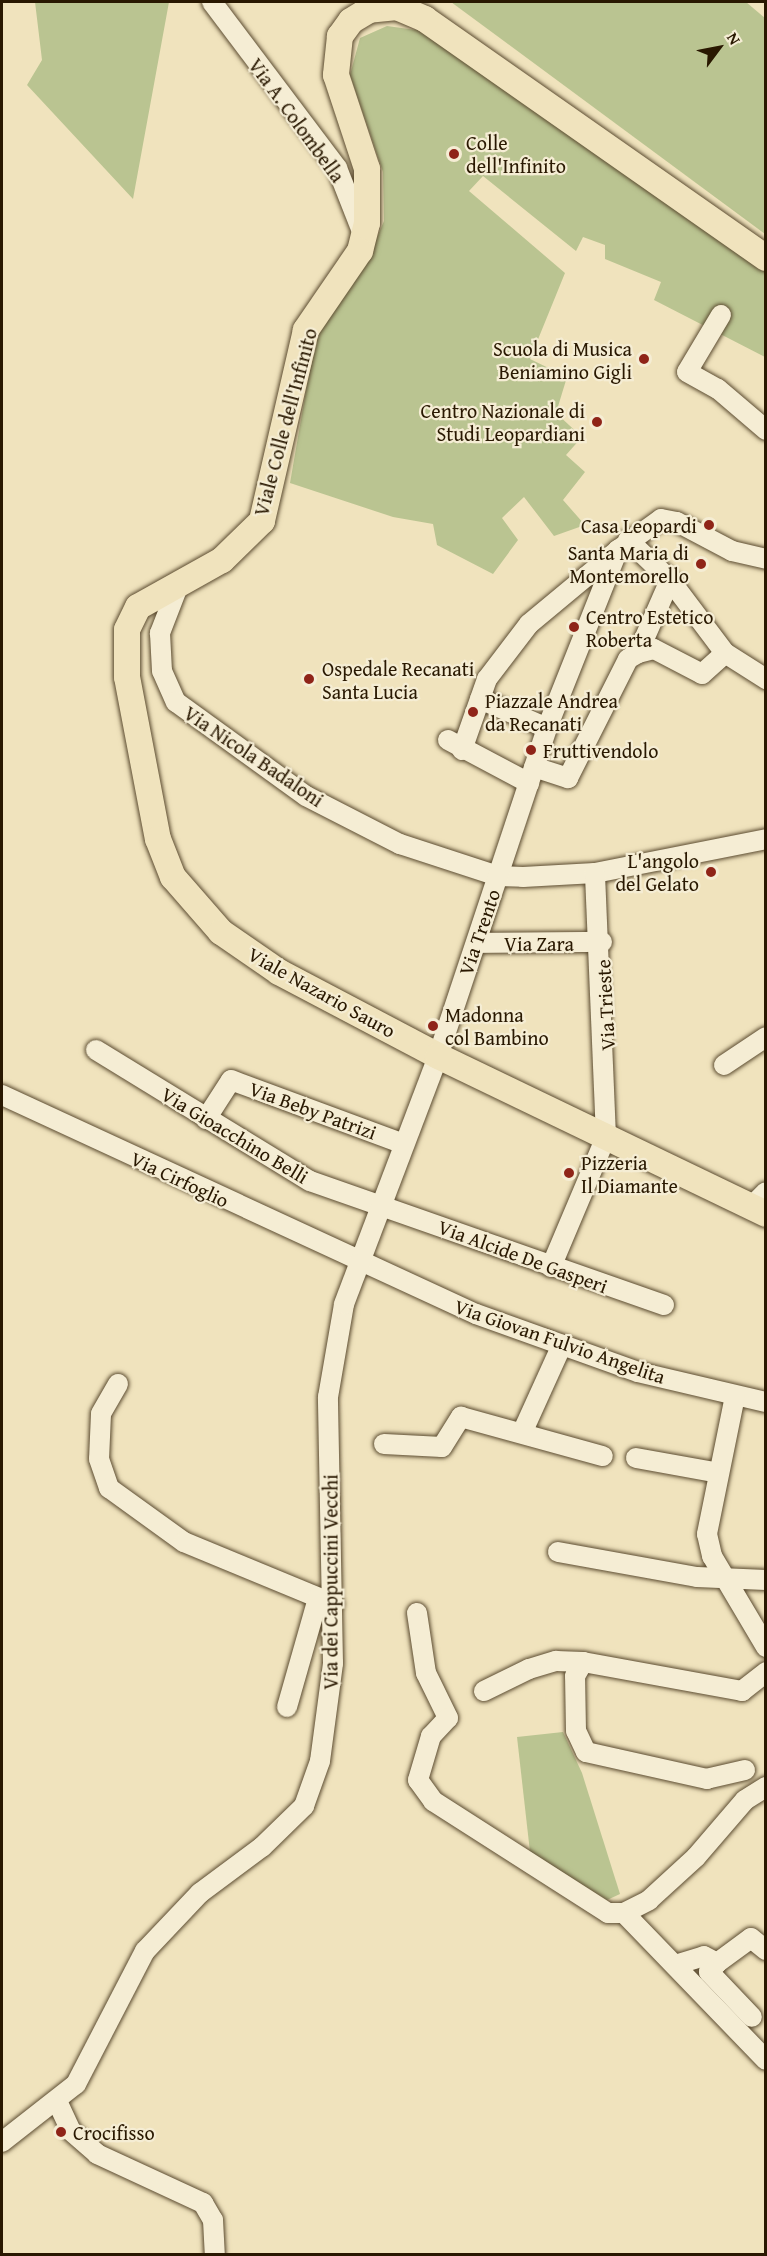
<!DOCTYPE html>
<style>
body{margin:0}
#map{position:relative;width:767px;height:2256px;overflow:hidden;background:#f0e3bd;font-family:"Gentium Book Plus",serif}
div>[style]{position:absolute}
[style*='--x']{left:calc(var(--x)*1px);top:calc(var(--y)*1px);width:calc(var(--w)*1px);rotate:calc(var(--a)*1deg)}
.green>*{inset:0;background:#bac491}
.roads{filter:drop-shadow(0 0 2px #5b4b30) drop-shadow(0 0 2px #5b4b30)}
.minor>*{height:20px;margin:-10px;padding:0 10px;transform-origin:10px;border-radius:10px;background:#f5edd4}
.major>*{height:26px;margin:-13px;padding:0 13px;transform-origin:13px;border-radius:13px;background:#f0e3bd}
.dots>*{width:16px;height:16px;translate:-50% -50%;box-sizing:border-box;border:3px solid #f5edd4;border-radius:50%}
span{translate:-50% -50%;white-space:nowrap;text-align:center;line-height:1.15;-webkit-text-stroke:4.5px #f5edd4;paint-order:stroke}
.street-label{font-size:20px;color:#291801}
.poi-label{font-size:20px;color:#291801}
.left{translate:0 -50%;text-align:left}
.right{translate:-100% -50%;text-align:right}
.frame{position:absolute;inset:0;border:3px solid #291801;pointer-events:none}
.north{position:absolute;left:689px;top:18px;width:60px;height:60px;-webkit-text-stroke:4px #f5edd4;paint-order:stroke;rotate:58deg;font-size:16px;font-weight:700;line-height:24px;text-align:center;color:#291801}
.north::after{content:'';display:block;margin:auto;width:21px;height:27px;background:#291801;clip-path:polygon(50% 0,100% 100%,50% 72%,0 100%)}
</style>
<div id="map">
<div class="green">
<div style="clip-path:polygon(35px 2px,169px 2px,133px 199px,27px 85px,42px 60px)"></div>
<div style="clip-path:polygon(451px 2px,746px 2px,765px 18px,765px 234px)"></div>
<div style="clip-path:polygon(387px 26px,423px 31px,765px 270px,765px 357px,654px 300px,661px 282px,605px 259px,605px 245px,583px 237px,576px 251px,483px 176px,469px 191px,565px 273px,530px 359px,567px 377px,556px 413px,582px 437px,566px 455px,585px 472px,563px 500px,585px 525px,554px 536px,524px 497px,502px 518px,518px 540px,493px 574px,437px 545px,433px 524px,393px 517px,290px 483px,316px 333px,370px 254px,384px 221px,383px 172px,350px 75px,360px 38px)"></div>
<div style="clip-path:polygon(563px 1732px,582px 1773px,620px 1894px,607px 1900px,530px 1852px,517px 1737px)"></div>
</div>
<div class="roads">
<div class="minor">
<div style="--x:212;--y:2;--w:208;--a:53"></div>
<div style="--x:337;--y:168;--w:71;--a:68.5"></div>
<div style="--x:721;--y:315;--w:66;--a:120.8"></div>
<div style="--x:687;--y:372;--w:35;--a:29"></div>
<div style="--x:718;--y:389;--w:63;--a:40.5"></div>
<div style="--x:628;--y:540;--w:58;--a:43.6"></div>
<div style="--x:670;--y:580;--w:91;--a:53"></div>
<div style="--x:725;--y:653;--w:49;--a:32.4"></div>
<div style="--x:179;--y:584;--w:53;--a:111.2"></div>
<div style="--x:160;--y:633;--w:38;--a:87"></div>
<div style="--x:162;--y:671;--w:34;--a:66"></div>
<div style="--x:176;--y:702;--w:160;--a:35.9"></div>
<div style="--x:306;--y:796;--w:106;--a:27.1"></div>
<div style="--x:400;--y:844;--w:103;--a:18.1"></div>
<div style="--x:498;--y:876;--w:25;--a:2"></div>
<div style="--x:523;--y:877;--w:72;--a:-3.2"></div>
<div style="--x:595;--y:873;--w:174;--a:-11.2"></div>
<div style="--x:638;--y:653;--w:80;--a:-66.3"></div>
<div style="--x:480;--y:699;--w:73;--a:23.4"></div>
<div style="--x:448;--y:740;--w:92;--a:28"></div>
<div style="--x:462;--y:750;--w:75;--a:-70.6"></div>
<div style="--x:487;--y:679;--w:69;--a:-52.6"></div>
<div style="--x:529;--y:624;--w:116;--a:-39.7"></div>
<div style="--x:534;--y:767;--w:36;--a:18"></div>
<div style="--x:568;--y:778;--w:133;--a:-63.2"></div>
<div style="--x:628;--y:659;--w:12;--a:-31"></div>
<div style="--x:638;--y:653;--w:16;--a:-14"></div>
<div style="--x:654;--y:649;--w:54;--a:27.5"></div>
<div style="--x:702;--y:674;--w:31;--a:-42"></div>
<div style="--x:477;--y:943;--w:125;--a:-0.5"></div>
<div style="--x:96;--y:1050;--w:251;--a:31.5"></div>
<div style="--x:310;--y:1181;--w:375;--a:19.3"></div>
<div style="--x:724;--y:1065;--w:50;--a:-33.7"></div>
<div style="--x:2;--y:1095;--w:522;--a:24.8"></div>
<div style="--x:476;--y:1314;--w:172;--a:19.7"></div>
<div style="--x:638;--y:1372;--w:131;--a:13.2"></div>
<div style="--x:206;--y:1119;--w:46;--a:-57.3"></div>
<div style="--x:231;--y:1080;--w:184;--a:20.3"></div>
<div style="--x:751;--y:1207;--w:21;--a:-45"></div>
<div style="--x:551;--y:1267;--w:141;--a:-67.1"></div>
<div style="--x:606;--y:1137;--w:264;--a:-92.4"></div>
<div style="--x:118;--y:1384;--w:34;--a:120"></div>
<div style="--x:101;--y:1414;--w:45;--a:92.5"></div>
<div style="--x:99;--y:1459;--w:31;--a:71"></div>
<div style="--x:109;--y:1488;--w:92;--a:35.8"></div>
<div style="--x:184;--y:1542;--w:162;--a:22.5"></div>
<div style="--x:735;--y:1396;--w:141;--a:101.5"></div>
<div style="--x:707;--y:1534;--w:23;--a:77"></div>
<div style="--x:712;--y:1556;--w:106;--a:59.3"></div>
<div style="--x:522;--y:1433;--w:97;--a:-65.6"></div>
<div style="--x:384;--y:1444;--w:58;--a:3"></div>
<div style="--x:442;--y:1447;--w:36;--a:-58"></div>
<div style="--x:461;--y:1417;--w:147;--a:15.4"></div>
<div style="--x:636;--y:1458;--w:84;--a:10.2"></div>
<div style="--x:558;--y:1552;--w:141;--a:10.2"></div>
<div style="--x:697;--y:1577;--w:69;--a:2.5"></div>
<div style="--x:417;--y:1613;--w:61;--a:81.5"></div>
<div style="--x:426;--y:1673;--w:50;--a:63.9"></div>
<div style="--x:448;--y:1718;--w:25;--a:133"></div>
<div style="--x:431;--y:1736;--w:46;--a:106.5"></div>
<div style="--x:418;--y:1780;--w:26;--a:54"></div>
<div style="--x:433;--y:1801;--w:208;--a:32.6"></div>
<div style="--x:608;--y:1913;--w:16;--a:0"></div>
<div style="--x:624;--y:1913;--w:28;--a:-27"></div>
<div style="--x:649;--y:1900;--w:64;--a:-42.5"></div>
<div style="--x:696;--y:1857;--w:75;--a:-49.3"></div>
<div style="--x:745;--y:1800;--w:25;--a:-32"></div>
<div style="--x:484;--y:1691;--w:50;--a:-26.1"></div>
<div style="--x:529;--y:1669;--w:28;--a:-17"></div>
<div style="--x:556;--y:1661;--w:27;--a:2"></div>
<div style="--x:287;--y:1707;--w:113;--a:-74.1"></div>
<div style="--x:745;--y:1770;--w:39;--a:167"></div>
<div style="--x:707;--y:1779;--w:124;--a:-167.4"></div>
<div style="--x:586;--y:1752;--w:23;--a:-115"></div>
<div style="--x:576;--y:1731;--w:55;--a:-91"></div>
<div style="--x:575;--y:1676;--w:16;--a:-60"></div>
<div style="--x:583;--y:1662;--w:162;--a:10.3"></div>
<div style="--x:742;--y:1691;--w:31;--a:-38"></div>
<div style="--x:624;--y:1913;--w:204;--a:46"></div>
<div style="--x:717;--y:1963;--w:42;--a:-36.3"></div>
<div style="--x:751;--y:1938;--w:19;--a:39"></div>
<div style="--x:675;--y:1965;--w:30;--a:-17"></div>
<div style="--x:704;--y:1956;--w:15;--a:28"></div>
<div style="--x:717;--y:1963;--w:12;--a:132"></div>
<div style="--x:709;--y:1972;--w:62;--a:46.3"></div>
<div style="--x:57;--y:2101;--w:33;--a:65"></div>
<div style="--x:71;--y:2131;--w:35;--a:41"></div>
<div style="--x:97;--y:2154;--w:117;--a:24.8"></div>
<div style="--x:203;--y:2203;--w:20;--a:60"></div>
<div style="--x:213;--y:2220;--w:34;--a:87"></div>
<div style="--x:2;--y:2142;--w:94;--a:-38.1"></div>
<div style="--x:76;--y:2084;--w:150;--a:-62.6"></div>
<div style="--x:145;--y:1951;--w:80;--a:-46.5"></div>
<div style="--x:200;--y:1893;--w:77;--a:-36.6"></div>
<div style="--x:262;--y:1847;--w:59;--a:-44.3"></div>
<div style="--x:304;--y:1806;--w:48;--a:-70.4"></div>
<div style="--x:320;--y:1761;--w:99;--a:-82.4"></div>
<div style="--x:333;--y:1663;--w:266;--a:-91.1"></div>
<div style="--x:328;--y:1397;--w:94;--a:-80.2"></div>
<div style="--x:344;--y:1304;--w:265;--a:-69.2"></div>
<div style="--x:438;--y:1056;--w:346;--a:-71.6"></div>
<div style="--x:547;--y:728;--w:192;--a:-68.3"></div>
<div style="--x:618;--y:550;--w:53;--a:-35.8"></div>
<div style="--x:661;--y:519;--w:16;--a:11"></div>
<div style="--x:677;--y:522;--w:62;--a:27.8"></div>
<div style="--x:732;--y:551;--w:35;--a:13"></div>
</div>
<div class="major">
<div style="--x:766;--y:258;--w:416;--a:-145"></div>
<div style="--x:425;--y:19;--w:30;--a:-157"></div>
<div style="--x:397;--y:7;--w:28;--a:174"></div>
<div style="--x:369;--y:10;--w:21;--a:149"></div>
<div style="--x:351;--y:21;--w:19;--a:126"></div>
<div style="--x:340;--y:36;--w:39;--a:96"></div>
<div style="--x:336;--y:75;--w:99;--a:71.7"></div>
<div style="--x:367;--y:169;--w:54;--a:90"></div>
<div style="--x:367;--y:223;--w:29;--a:104"></div>
<div style="--x:360;--y:251;--w:96;--a:124.4"></div>
<div style="--x:306;--y:330;--w:196;--a:103"></div>
<div style="--x:262;--y:521;--w:56;--a:135.7"></div>
<div style="--x:222;--y:560;--w:96;--a:150.8"></div>
<div style="--x:138;--y:607;--w:25;--a:116"></div>
<div style="--x:127;--y:630;--w:47;--a:90"></div>
<div style="--x:127;--y:677;--w:165;--a:79.2"></div>
<div style="--x:158;--y:839;--w:41;--a:68.5"></div>
<div style="--x:173;--y:877;--w:73;--a:48.9"></div>
<div style="--x:221;--y:932;--w:70;--a:34.6"></div>
<div style="--x:279;--y:972;--w:180;--a:27.8"></div>
<div style="--x:438;--y:1056;--w:364;--a:25.7"></div>
</div>
</div>
<div class="dots">
<div style="left:454px;top:154px;background:#8f2418"></div>
<div style="left:644px;top:359px;background:#8f2418"></div>
<div style="left:597px;top:422px;background:#8f2418"></div>
<div style="left:709px;top:525px;background:#8f2418"></div>
<div style="left:701px;top:564px;background:#8f2418"></div>
<div style="left:574px;top:627px;background:#8f2418"></div>
<div style="left:309px;top:679px;background:#8f2418"></div>
<div style="left:473px;top:712px;background:#8f2418"></div>
<div style="left:531px;top:750px;background:#8f2418"></div>
<div style="left:711px;top:872px;background:#8f2418"></div>
<div style="left:433px;top:1026px;background:#8f2418"></div>
<div style="left:569px;top:1173px;background:#8f2418"></div>
<div style="left:61px;top:2132px;background:#8f2418"></div>
</div>
<div class="street-label">
<span style="left:297px;top:120px;rotate:54deg">Via A. Colombella</span>
<span style="left:285px;top:422px;rotate:-75deg">Viale Colle dell'Infinito</span>
<span style="left:254px;top:756px;rotate:34deg">Via Nicola Badaloni</span>
<span style="left:479px;top:932px;rotate:-71deg">Via Trento</span>
<span style="left:539px;top:943px">Via Zara</span>
<span style="left:322px;top:992px;rotate:29deg">Viale Nazario Sauro</span>
<span style="left:605px;top:1005px;rotate:-93deg">Via Trieste</span>
<span style="left:313px;top:1110px;rotate:20deg">Via Beby Patrizi</span>
<span style="left:235px;top:1135px;rotate:31deg">Via Gioacchino Belli</span>
<span style="left:180px;top:1179px;rotate:25deg">Via Cirfoglio</span>
<span style="left:523px;top:1256px;rotate:20deg">Via Alcide De Gasperi</span>
<span style="left:560px;top:1341px;rotate:19deg">Via Giovan Fulvio Angelita</span>
<span style="left:330px;top:1582px;rotate:-90deg">Via dei Cappuccini Vecchi</span>
</div>
<div class="poi-label">
<span class="left" style="left:466px;top:154px">Colle<br>dell'Infinito</span>
<span class="right" style="left:632px;top:360px">Scuola di Musica<br>Beniamino Gigli</span>
<span class="right" style="left:585px;top:422px">Centro Nazionale di<br>Studi Leopardiani</span>
<span class="right" style="left:697px;top:525px">Casa Leopardi</span>
<span class="right" style="left:689px;top:564px">Santa Maria di<br>Montemorello</span>
<span class="left" style="left:586px;top:628px">Centro Estetico<br>Roberta</span>
<span class="left" style="left:322px;top:680px">Ospedale Recanati<br>Santa Lucia</span>
<span class="left" style="left:485px;top:712px">Piazzale Andrea<br>da Recanati</span>
<span class="left" style="left:543px;top:750px">Fruttivendolo</span>
<span class="right" style="left:699px;top:872px">L'angolo<br>del Gelato</span>
<span class="left" style="left:445px;top:1026px">Madonna<br>col Bambino</span>
<span class="left" style="left:581px;top:1174px">Pizzeria<br>Il Diamante</span>
<span class="left" style="left:73px;top:2132px">Crocifisso</span>
</div>
<div class="frame"></div>
<div class="north">N</div>
</div>
